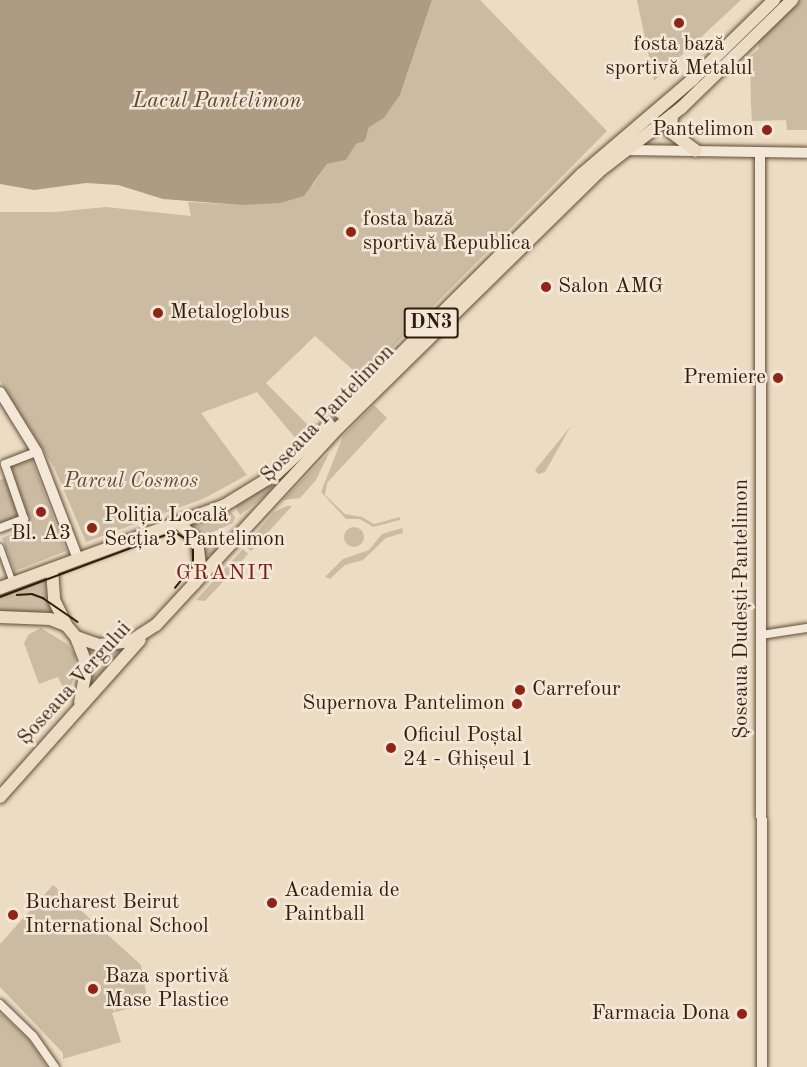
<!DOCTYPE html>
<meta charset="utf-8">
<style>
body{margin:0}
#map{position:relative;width:807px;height:1067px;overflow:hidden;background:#ecdcc3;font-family:"Old Standard TT",serif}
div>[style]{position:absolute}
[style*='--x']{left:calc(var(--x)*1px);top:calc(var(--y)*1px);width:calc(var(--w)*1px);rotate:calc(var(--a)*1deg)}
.green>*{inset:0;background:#ccbba3}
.round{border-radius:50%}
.water>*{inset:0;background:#ad9b84}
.roads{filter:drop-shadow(0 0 2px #604c38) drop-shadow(0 0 2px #604c38)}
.pedestrian>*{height:6px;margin:-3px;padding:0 3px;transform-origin:3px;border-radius:3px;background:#f3e8d8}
.minor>*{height:8px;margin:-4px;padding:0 4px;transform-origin:4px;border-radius:4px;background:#f3e8d8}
.tertiary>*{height:10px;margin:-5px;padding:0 5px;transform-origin:5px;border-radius:5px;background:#f3e8d8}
.secondary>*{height:10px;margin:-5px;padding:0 5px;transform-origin:5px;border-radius:5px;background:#f3e8d8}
.primary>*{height:12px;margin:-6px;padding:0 6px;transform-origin:6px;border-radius:6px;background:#ecdcc3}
.tram>*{height:1.5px;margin:-0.75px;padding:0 0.75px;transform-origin:0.75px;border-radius:0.75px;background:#321c09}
.dots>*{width:16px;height:16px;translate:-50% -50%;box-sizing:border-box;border:3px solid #f3e8d8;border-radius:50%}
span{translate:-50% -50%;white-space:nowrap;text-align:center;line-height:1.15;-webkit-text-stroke:5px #f3e8d8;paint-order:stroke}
.shield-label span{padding:2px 4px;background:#f3e8d8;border:2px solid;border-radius:4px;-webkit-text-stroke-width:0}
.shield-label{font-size:20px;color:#321c09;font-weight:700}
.poi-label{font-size:21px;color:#321c09}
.right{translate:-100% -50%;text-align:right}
.left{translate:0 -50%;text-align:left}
.street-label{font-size:21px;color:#321c09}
.park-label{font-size:21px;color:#604c37;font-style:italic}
.water-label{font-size:22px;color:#5d4834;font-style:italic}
.neighbourhood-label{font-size:22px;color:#7a1f14;letter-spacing:1.5px}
</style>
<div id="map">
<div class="green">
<div style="clip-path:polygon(432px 0,480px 0,607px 131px,362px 378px,315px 336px,266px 383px,310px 427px,297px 440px,257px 392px,201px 413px,247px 475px,205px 498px,86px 542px,54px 467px,0 381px,0 212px,55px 212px,106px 207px,191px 216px,188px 202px,242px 205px,312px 186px,327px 164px,346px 160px,356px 144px,365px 141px,369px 127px,384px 118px,400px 95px)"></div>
<div style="clip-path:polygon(637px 0,741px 0,654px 81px)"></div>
<div style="clip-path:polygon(798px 0,807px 0,807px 130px,787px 130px,786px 120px,752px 121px,751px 105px,750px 56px,759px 49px,758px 39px)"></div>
<div style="clip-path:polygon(374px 405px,387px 418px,327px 483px,325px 495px,345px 514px,362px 517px,374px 524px,400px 517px,400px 520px,373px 527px,360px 519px,346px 519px,321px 492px,343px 436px)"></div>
<div style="clip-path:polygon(571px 426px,545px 472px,538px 474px,535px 470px)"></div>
<div style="clip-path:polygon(329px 453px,316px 480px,300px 498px,283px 500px)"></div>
<div style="clip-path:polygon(31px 458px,66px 551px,15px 571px,2px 538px,30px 527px,8px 467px)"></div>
<div style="clip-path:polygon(290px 469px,266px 495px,240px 515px,235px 506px)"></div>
<div style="clip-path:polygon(6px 478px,20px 518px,0 525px,0 480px)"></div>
<div style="clip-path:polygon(259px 506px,214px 554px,204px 556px,201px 546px,232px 533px)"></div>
<div style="clip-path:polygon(287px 506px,292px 506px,251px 551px,245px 546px,274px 512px)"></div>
<div style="clip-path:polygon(231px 512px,235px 517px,233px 523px,200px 538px,191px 524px)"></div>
<div class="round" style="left:344px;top:527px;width:20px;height:20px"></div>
<div style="clip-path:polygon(402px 528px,403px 533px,386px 538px,363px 560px,345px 565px,330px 579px,325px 577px,343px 559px,369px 550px,382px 534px)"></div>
<div style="clip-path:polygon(243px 549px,248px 554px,220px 585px,205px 601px,196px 600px)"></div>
<div style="clip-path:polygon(45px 573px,46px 592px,55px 617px,0 614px,0 594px)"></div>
<div style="clip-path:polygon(41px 628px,67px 644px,75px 655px,76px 675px,66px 695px,58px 677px,39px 684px,24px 643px,29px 634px)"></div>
<div style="clip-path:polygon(87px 647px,123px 650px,91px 684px,91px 666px)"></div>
<div style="clip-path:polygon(53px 885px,141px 965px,148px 1003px,112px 1013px,121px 1042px,63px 1059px,63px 1053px,0 987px,0 944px)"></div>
<div style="clip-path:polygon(0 1013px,29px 1040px,47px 1067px,0 1067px)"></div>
</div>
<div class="water">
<div style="clip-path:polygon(0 0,432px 0,400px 95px,384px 118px,369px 127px,365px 141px,356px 144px,346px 160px,327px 164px,304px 196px,280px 203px,242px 205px,163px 199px,118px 185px,86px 183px,34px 190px,0 184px)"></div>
</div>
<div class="roads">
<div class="pedestrian">
<div style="--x:0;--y:547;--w:38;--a:70"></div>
</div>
<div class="minor">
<div style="--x:0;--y:528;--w:26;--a:-21"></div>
<div style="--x:24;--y:519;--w:58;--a:-109.1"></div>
<div style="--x:5;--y:464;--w:34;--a:-21"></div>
<div style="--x:761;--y:635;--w:47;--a:-8.7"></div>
<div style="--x:0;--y:1004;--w:46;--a:44.1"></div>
<div style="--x:33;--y:1036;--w:38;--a:55"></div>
</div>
<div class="tertiary">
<div style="--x:760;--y:152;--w:915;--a:89.87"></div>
<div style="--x:0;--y:392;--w:70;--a:58.3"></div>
<div style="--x:37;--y:452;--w:115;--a:69"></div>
</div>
<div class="secondary">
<div style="--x:626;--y:150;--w:181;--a:0.9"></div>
</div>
<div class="primary">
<div style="--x:672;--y:115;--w:17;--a:93"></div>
<div style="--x:671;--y:132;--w:31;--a:37"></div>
<div style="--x:341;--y:413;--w:339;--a:-44.8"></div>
<div style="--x:582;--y:174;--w:145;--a:-40.5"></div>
<div style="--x:692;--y:80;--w:115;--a:-44.3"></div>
<div style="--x:179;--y:523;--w:23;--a:45"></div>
<div style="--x:52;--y:569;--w:31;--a:86"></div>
<div style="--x:54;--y:600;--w:28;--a:64"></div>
<div style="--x:194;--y:584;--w:20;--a:-72"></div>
<div style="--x:200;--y:565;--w:17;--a:-97"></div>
<div style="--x:0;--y:588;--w:240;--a:-20.2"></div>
<div style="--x:225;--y:505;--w:61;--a:-31.6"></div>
<div style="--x:277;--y:473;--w:71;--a:-42.7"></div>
<div style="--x:0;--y:617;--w:50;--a:2.3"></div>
<div style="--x:50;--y:619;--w:17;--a:21"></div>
<div style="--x:66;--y:625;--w:16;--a:50"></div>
<div style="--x:76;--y:637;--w:24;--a:19"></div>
<div style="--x:99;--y:645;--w:32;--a:-7"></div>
<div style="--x:131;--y:641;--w:30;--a:-33"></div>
<div style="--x:156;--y:625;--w:270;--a:-47.3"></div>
<div style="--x:339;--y:427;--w:368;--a:-44.5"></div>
<div style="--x:602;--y:169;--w:100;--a:-37.7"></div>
<div style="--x:681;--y:108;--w:155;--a:-44.2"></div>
<div style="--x:76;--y:637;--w:31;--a:69"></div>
<div style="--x:87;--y:666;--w:36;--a:101"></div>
<div style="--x:0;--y:797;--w:210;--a:-48.3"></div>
</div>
</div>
<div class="tram">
<div style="--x:175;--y:588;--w:28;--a:-51"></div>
<div style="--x:193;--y:566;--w:16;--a:-90"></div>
<div style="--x:17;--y:595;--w:15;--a:-4"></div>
<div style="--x:32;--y:594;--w:12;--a:20"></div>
<div style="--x:43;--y:598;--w:42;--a:34.4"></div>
<div style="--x:0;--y:597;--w:177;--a:-20.5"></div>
<div style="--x:166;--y:535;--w:12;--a:-5"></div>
<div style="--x:178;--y:534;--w:13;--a:32"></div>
</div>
<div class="dots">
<div style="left:679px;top:23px;background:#8f2418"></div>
<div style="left:767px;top:130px;background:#8f2418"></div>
<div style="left:351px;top:232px;background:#8f2418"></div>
<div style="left:546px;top:287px;background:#8f2418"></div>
<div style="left:158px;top:313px;background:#8f2418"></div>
<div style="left:778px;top:378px;background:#8f2418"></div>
<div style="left:41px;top:512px;background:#8f2418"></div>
<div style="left:92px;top:528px;background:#8f2418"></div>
<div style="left:520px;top:690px;background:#8f2418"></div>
<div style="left:517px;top:704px;background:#8f2418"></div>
<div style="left:391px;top:748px;background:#8f2418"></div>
<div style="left:272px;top:903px;background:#8f2418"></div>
<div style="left:13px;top:915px;background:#8f2418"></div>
<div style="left:93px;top:989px;background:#8f2418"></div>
<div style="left:742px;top:1014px;background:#8f2418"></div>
</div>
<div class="shield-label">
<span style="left:431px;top:323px">DN3</span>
</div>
<div class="poi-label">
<span style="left:679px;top:57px">fosta bază<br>sportivă Metalul</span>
<span class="right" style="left:754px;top:130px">Pantelimon</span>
<span class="left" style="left:363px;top:232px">fosta bază<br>sportivă Republica</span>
<span class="left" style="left:558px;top:287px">Salon AMG</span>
<span class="left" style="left:170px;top:313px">Metaloglobus</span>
<span class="right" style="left:766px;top:378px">Premiere</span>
<span class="left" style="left:104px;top:528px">Poliția Locală<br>Secția 3 Pantelimon</span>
<span style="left:41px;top:534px">Bl. A3</span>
<span class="left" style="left:532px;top:690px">Carrefour</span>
<span class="right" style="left:505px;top:704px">Supernova Pantelimon</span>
<span class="left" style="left:403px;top:748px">Oficiul Poștal<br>24 - Ghișeul 1</span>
<span class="left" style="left:284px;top:903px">Academia de<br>Paintball</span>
<span class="left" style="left:25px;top:915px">Bucharest Beirut<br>International School</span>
<span class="left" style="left:105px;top:989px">Baza sportivă<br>Mase Plastice</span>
<span class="right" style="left:730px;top:1014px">Farmacia Dona</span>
</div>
<div class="street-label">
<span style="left:328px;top:414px;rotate:-46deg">Șoseaua Pantelimon</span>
<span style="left:742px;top:609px;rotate:-90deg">Șoseaua Dudești-Pantelimon</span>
<span style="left:75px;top:684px;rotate:-48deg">Șoseaua Vergului</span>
</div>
<div class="park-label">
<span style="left:131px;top:482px">Parcul Cosmos</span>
</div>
<div class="water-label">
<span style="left:217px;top:102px">Lacul Pantelimon</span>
</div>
<div class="neighbourhood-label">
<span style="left:225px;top:574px">GRANIT</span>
</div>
</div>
